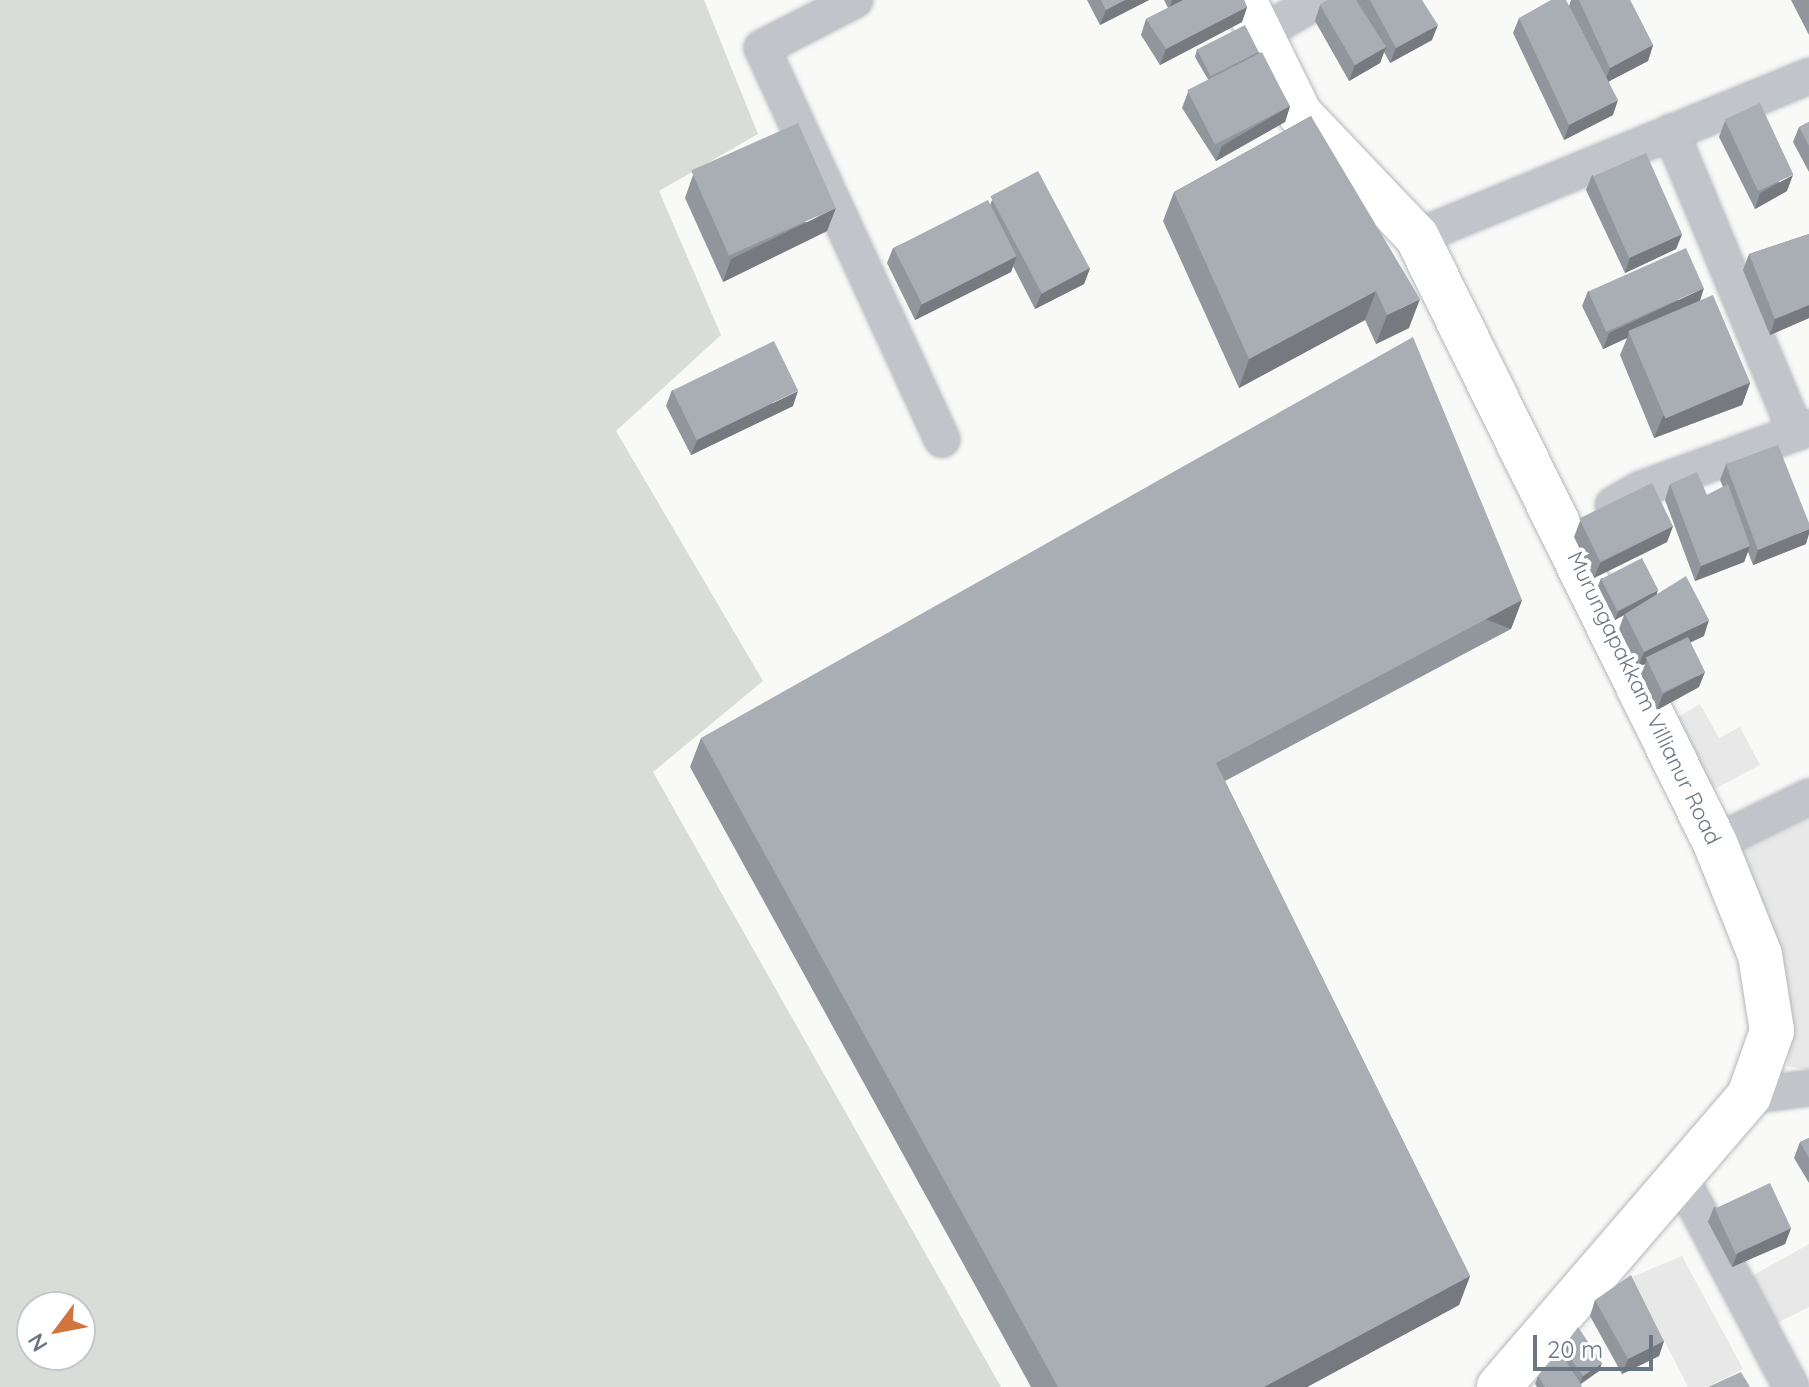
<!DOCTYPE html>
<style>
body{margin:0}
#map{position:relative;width:1809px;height:1387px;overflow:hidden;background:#f9f9f7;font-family:Quicksand,sans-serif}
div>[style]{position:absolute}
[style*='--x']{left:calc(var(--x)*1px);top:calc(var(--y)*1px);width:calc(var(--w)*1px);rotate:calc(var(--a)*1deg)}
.built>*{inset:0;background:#e7e8e7}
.green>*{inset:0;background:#d8ddd7}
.roads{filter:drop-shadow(0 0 2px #b3b7bd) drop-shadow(0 0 2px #b3b7bd)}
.minor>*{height:34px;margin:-17px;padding:0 17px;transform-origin:17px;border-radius:17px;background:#c1c4c8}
.secondary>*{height:44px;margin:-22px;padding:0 22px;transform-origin:22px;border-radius:22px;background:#fff}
.wall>*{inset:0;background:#91969c}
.shaded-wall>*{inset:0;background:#767a7f;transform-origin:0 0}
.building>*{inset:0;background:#a9aeb5;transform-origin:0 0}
span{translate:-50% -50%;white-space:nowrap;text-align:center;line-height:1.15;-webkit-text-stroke:8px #fff;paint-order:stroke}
.street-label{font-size:22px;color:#6b7685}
.north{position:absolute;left:16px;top:1291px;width:80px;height:80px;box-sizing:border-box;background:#fff;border:2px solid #c4c8ce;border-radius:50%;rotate:238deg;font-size:22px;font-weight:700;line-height:32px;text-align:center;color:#6b7685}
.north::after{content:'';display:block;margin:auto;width:28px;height:36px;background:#d2743e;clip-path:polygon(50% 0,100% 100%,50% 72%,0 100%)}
.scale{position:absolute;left:1533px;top:1335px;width:120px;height:36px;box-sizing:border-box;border:4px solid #6b7685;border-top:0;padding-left:10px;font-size:24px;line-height:28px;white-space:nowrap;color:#6b7685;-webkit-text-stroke:6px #fff;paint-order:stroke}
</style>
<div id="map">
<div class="built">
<div style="clip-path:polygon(1700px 704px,1719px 738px,1740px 727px,1760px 765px,1700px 797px,1664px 725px)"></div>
<div style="clip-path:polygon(1809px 812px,1809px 1070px,1787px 1066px,1792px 1030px,1729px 851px)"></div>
<div style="clip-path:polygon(1809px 1244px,1809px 1307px,1767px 1328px,1743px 1281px)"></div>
<div style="clip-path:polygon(1682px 1256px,1743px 1369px,1707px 1387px,1688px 1387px,1632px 1277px)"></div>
</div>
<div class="green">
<div style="clip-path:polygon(evenodd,0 0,704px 0,758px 134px,659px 191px,721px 335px,616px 431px,763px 681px,653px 772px,1001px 1387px,0 1387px,0 0,32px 1307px,80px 1307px,80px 1355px,32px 1355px,32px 1307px)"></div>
</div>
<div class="roads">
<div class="minor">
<div style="--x:855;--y:0;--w:105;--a:152.7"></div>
<div style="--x:762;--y:48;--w:431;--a:65.3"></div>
<div style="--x:1262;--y:33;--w:66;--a:-30.1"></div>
<div style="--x:1671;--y:132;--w:326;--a:67.4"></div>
<div style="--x:1417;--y:237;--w:424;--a:-22.3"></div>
<div style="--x:1613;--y:505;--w:32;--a:-30"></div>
<div style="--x:1641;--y:489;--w:179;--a:-20"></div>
<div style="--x:1715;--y:843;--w:105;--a:-26.1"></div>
<div style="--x:1749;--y:1096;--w:61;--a:-7.6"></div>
<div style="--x:1682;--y:1180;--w:234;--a:62.2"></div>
</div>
<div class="secondary">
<div style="--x:1244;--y:0;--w:127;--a:63.8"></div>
<div style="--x:1300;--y:114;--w:170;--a:46.4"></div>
<div style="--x:1417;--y:237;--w:675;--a:63.81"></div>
<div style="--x:1715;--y:843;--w:121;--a:68.1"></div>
<div style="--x:1760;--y:955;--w:77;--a:81"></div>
<div style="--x:1772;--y:1031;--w:69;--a:109.5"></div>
<div style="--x:1749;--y:1096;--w:384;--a:130.7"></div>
</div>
</div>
<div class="wall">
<div style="clip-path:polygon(1087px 0,1149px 0,1100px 25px)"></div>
<div style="clip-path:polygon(1164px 0,1244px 0,1247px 7px,1242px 22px,1160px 65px,1141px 35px,1146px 19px,1168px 8px)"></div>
<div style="clip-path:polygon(1328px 0,1422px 0,1432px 40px,1390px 63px,1384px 52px,1380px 63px,1349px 81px,1315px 21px,1320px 5px)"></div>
<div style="clip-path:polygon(1571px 0,1630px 0,1653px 45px,1648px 61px,1609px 81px,1613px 115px,1564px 140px,1513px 33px,1519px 18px,1569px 6px)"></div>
<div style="clip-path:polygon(1791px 0,1809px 0,1809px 35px)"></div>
<div style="clip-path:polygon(1197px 49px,1259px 52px,1290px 106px,1285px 122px,1216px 161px,1182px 108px,1188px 92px,1209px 81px,1195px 57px)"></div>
<div style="clip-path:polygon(1311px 116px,1409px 328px,1376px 344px,1365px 320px,1239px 388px,1163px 221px,1174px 192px)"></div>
<div style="clip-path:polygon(1725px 121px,1787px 191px,1755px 209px,1719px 137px)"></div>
<div style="clip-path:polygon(1809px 122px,1809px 172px,1793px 142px,1799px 127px)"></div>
<div style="clip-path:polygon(693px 175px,827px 231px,723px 282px,685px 198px)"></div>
<div style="clip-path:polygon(1592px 175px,1682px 234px,1676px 249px,1625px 273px,1586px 190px)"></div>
<div style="clip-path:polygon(992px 200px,1090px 268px,1084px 284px,1035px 309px,1013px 266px,1011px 272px,915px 320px,887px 263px,893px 248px,990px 205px)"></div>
<div style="clip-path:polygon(1809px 234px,1809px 318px,1770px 335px,1743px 270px,1749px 254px)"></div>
<div style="clip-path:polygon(1588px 291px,1699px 302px,1750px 383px,1742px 405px,1654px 438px,1620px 355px,1627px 338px,1603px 349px,1582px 306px)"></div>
<div style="clip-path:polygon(672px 390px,793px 406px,691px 455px,666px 406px)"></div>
<div style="clip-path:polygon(1726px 464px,1806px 544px,1753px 565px,1748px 552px,1744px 562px,1695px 581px,1665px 500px,1670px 484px,1707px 495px,1723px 487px,1720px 480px)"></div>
<div style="clip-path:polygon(1580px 521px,1673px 526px,1667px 542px,1594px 578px,1574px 537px)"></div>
<div style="clip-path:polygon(1601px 578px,1657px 594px,1704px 636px,1690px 642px,1699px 687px,1657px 710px,1641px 674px,1645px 664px,1638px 667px,1619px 629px,1624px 615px,1615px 620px,1598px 586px)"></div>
<div style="clip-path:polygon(1522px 600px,1511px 629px,1225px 781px,1470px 1276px,1459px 1305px,1307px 1387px,1031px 1387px,690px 767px,701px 738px)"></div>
<div style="clip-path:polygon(1809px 1138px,1809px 1183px,1794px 1158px,1800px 1142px)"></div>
<div style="clip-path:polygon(1714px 1207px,1791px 1228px,1785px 1244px,1732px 1267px,1708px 1222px)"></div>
<div style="clip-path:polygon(1595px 1300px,1664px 1341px,1659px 1356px,1622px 1374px,1590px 1316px)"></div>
<div style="clip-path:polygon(1567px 1342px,1599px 1371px,1581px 1384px,1581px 1387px,1537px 1387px,1535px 1384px,1538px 1376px,1566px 1361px,1568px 1355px,1564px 1350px)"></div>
</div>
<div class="shaded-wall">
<div style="clip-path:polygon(1125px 0,1149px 0,1100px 25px,1106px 10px)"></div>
<div style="clip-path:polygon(1172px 0,1188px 0,1169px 10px)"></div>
<div style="clip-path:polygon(1247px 7px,1242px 22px,1160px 65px,1166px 49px)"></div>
<div style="clip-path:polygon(1438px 25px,1432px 40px,1390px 63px,1396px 48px)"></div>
<div style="clip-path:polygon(1653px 45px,1648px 61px,1604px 84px,1610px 68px)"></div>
<div style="clip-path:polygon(1386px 47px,1380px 63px,1349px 81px,1355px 65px)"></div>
<div style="clip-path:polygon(1618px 100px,1613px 115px,1564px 140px,1569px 125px)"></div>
<div style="clip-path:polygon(1290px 106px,1285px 122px,1216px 161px,1222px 146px)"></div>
<div style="clip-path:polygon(1793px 175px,1787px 191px,1755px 209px,1760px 193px)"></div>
<div style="clip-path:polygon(836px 208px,827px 231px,723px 282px,731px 259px)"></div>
<div style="clip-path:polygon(1682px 234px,1676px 249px,1625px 273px,1630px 257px)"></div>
<div style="clip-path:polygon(1017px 256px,1011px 272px,915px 320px,921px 305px)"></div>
<div style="clip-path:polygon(1090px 268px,1084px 284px,1035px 309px,1041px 294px)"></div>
<div style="clip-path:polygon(1704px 288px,1699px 304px,1629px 332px,1627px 338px,1603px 349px,1609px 333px)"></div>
<div style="clip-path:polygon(1376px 291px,1365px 320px,1239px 388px,1249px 359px)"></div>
<div style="clip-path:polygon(1420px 299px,1409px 328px,1376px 344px,1387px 315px)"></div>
<div style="clip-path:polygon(1809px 305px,1809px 318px,1770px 335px,1775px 319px)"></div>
<div style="clip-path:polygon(1750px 383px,1742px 405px,1654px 438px,1663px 416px)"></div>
<div style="clip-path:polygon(798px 391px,793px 406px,691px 455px,697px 440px)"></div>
<div style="clip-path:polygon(1673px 526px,1667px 542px,1594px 578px,1600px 563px)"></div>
<div style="clip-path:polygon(1809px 529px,1809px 534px,1806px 544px,1753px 565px,1758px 550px)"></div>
<div style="clip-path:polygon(1750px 546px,1744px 562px,1695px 581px,1701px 566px)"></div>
<div style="clip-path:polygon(1658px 590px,1656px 597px,1615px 620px,1618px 612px)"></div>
<div style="left:1522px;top:600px;width:31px;height:347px;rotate:111deg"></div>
<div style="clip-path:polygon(1709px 620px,1704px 636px,1648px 663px,1647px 659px,1645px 664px,1638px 667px,1644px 652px)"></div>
<div style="clip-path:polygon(1705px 672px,1699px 687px,1657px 710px,1663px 694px)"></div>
<div style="clip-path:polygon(1791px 1228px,1785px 1244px,1732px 1267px,1738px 1252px)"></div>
<div style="clip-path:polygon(1470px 1276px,1459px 1305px,1307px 1387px,1264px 1387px)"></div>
<div style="clip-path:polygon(1664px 1341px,1659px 1356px,1622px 1374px,1628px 1359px)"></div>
<div style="clip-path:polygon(1602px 1363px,1599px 1371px,1580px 1384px,1583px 1376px)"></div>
</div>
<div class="building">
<div style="clip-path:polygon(1101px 0,1125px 0,1106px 10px)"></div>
<div style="clip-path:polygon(1183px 0,1244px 0,1247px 7px,1166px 49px,1146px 19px)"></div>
<div style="clip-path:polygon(1328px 0,1356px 0,1386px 47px,1355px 65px,1320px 5px)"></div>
<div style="clip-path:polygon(1370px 0,1422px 0,1438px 25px,1396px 48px)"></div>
<div style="clip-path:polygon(1551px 0,1566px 0,1618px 100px,1569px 125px,1519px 18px)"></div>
<div style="clip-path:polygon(1579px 0,1630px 0,1653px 45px,1610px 68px)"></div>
<div style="left:1245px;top:25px;width:30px;height:54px;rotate:63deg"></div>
<div style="left:1262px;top:52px;width:61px;height:84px;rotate:63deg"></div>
<div style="left:1760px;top:103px;width:79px;height:39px;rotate:65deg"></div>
<div style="clip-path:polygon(1311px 116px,1420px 299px,1387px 315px,1376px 291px,1249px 359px,1174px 192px)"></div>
<div style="clip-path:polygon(1809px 122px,1809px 146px,1799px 127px)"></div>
<div style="left:798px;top:123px;width:93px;height:117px;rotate:66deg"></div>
<div style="left:1646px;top:153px;width:89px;height:58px;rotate:66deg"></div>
<div style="left:1038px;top:171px;width:110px;height:54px;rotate:62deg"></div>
<div style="left:988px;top:200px;width:63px;height:106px;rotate:63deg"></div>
<div style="clip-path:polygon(1809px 234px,1809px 305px,1775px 319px,1749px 254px)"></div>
<div style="left:1686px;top:248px;width:44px;height:107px;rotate:66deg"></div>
<div style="left:1713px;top:295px;width:95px;height:92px;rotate:67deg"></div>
<div style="clip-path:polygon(1413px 337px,1522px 600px,1216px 763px,1470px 1276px,1264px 1387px,1058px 1387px,701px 738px)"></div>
<div style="left:774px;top:341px;width:55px;height:113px;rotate:64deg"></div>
<div style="clip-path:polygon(1778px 445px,1809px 523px,1809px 529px,1758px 550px,1726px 464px)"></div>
<div style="clip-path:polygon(1697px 472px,1707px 495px,1728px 484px,1750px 546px,1701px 566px,1670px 484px)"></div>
<div style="left:1652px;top:483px;width:48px;height:81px;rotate:64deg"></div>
<div style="left:1642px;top:558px;width:36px;height:46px;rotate:63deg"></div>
<div style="clip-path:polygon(1686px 576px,1709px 620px,1644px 652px,1625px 614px)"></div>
<div style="left:1688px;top:637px;width:39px;height:47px;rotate:64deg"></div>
<div style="clip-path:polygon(1809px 1138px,1809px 1158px,1800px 1142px)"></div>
<div style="left:1770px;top:1183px;width:50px;height:61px;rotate:65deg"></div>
<div style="clip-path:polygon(1631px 1275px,1664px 1341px,1628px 1359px,1595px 1300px)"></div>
<div style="clip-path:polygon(1578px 1327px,1602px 1363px,1583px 1376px,1568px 1355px,1574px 1351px,1567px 1342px)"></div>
<div style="clip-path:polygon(1559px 1350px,1582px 1386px,1581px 1387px,1545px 1387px,1538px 1376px)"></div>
<div style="clip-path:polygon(1741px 1372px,1750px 1387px,1708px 1387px)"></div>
</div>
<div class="street-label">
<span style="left:1644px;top:698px;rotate:64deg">Murungapakkam Villianur Road</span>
</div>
<div class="north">N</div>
<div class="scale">20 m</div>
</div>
